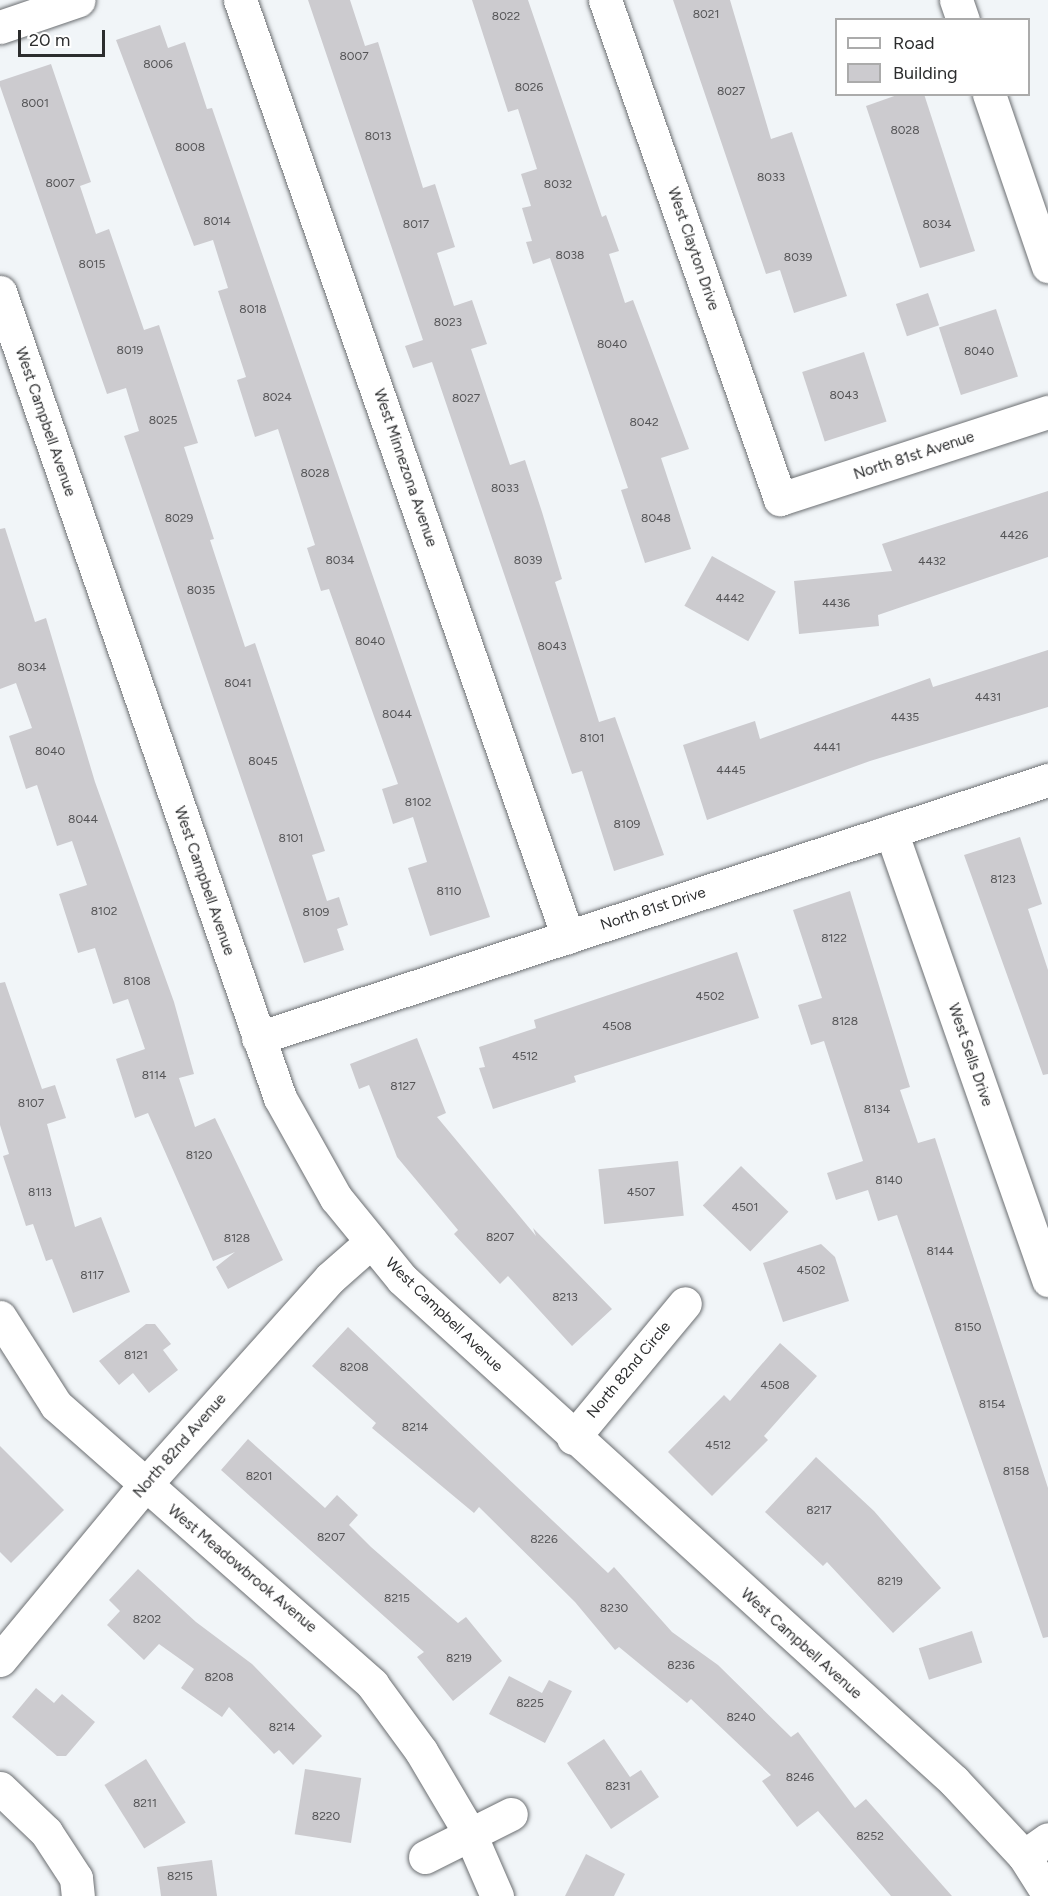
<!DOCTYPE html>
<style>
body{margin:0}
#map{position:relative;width:1048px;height:1896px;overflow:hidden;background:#f1f5f8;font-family:Figtree,sans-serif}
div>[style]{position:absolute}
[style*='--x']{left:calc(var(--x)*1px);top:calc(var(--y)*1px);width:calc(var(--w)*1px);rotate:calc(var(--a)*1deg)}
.building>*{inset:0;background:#cccbcf;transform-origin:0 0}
.roads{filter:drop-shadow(0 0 2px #6c6f72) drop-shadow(0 0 2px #6c6f72)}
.minor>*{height:33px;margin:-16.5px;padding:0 16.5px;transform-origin:16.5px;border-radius:16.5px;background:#fff}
span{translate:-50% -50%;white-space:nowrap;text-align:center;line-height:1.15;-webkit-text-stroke:4.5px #fff;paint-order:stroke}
.number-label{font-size:12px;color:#545456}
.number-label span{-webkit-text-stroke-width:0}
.street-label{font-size:15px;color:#2c2d2e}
.legend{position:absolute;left:835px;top:18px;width:195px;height:78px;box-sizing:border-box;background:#fff;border:2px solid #ababab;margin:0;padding:8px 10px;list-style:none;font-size:18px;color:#2c2d2e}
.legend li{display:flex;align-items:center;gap:12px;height:30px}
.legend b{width:30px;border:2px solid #ababab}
.scale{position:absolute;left:18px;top:30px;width:87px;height:27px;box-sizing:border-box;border:3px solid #2c2d2e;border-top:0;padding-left:8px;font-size:18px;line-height:21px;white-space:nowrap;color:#2c2d2e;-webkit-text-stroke:4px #fff;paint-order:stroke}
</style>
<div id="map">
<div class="building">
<div style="clip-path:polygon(308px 0,350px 0,365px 46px,378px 42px,423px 188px,435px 184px,455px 247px,437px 253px,454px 306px,472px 300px,487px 344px,471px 349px,510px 465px,525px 460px,542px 512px,562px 579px,555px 582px,599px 722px,615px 717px,664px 855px,614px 871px,582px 771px,572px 774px,432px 362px,413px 368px,405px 346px,423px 340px)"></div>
<div style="clip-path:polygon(472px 0,528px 0,602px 217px,606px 215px,619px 251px,609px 254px,625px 303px,633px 300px,689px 449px,661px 458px,691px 549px,645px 563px,621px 490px,628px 488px,550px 258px,533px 264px,526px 242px,532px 241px,522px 208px,531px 206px,521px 174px,537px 169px,518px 109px,508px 112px)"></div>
<div style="clip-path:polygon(673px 0,730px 0,771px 139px,792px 132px,847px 296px,794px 313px,780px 270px,766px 274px)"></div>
<div style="clip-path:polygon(160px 25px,168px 48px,185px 42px,207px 109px,212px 108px,490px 917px,430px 936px,408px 868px,427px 862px,413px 817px,393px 824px,382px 789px,398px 784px,329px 589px,321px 591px,307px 548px,315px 545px,278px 429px,255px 437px,237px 380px,246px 377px,218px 291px,228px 288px,213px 240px,194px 246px,116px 40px)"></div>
<div style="clip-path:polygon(51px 64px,91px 182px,80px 186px,96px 234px,109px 229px,144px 330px,159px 325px,198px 443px,184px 447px,214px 539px,210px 540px,245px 647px,255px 643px,325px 851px,312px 855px,327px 901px,339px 897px,348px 925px,337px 929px,344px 950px,304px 963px,124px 436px,139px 431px,126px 388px,107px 394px,0 86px,0 81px)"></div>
<div style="clip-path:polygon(900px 94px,924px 94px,975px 251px,920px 268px,866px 106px)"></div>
<div style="left:928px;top:293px;width:34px;height:34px;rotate:71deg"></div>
<div style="left:996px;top:309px;width:71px;height:60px;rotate:72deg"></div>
<div style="left:864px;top:352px;width:73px;height:65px;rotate:72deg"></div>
<div style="clip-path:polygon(1048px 491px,1048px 557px,878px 615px,879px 626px,799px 634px,794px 581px,892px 571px,882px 544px)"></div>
<div style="clip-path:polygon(5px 528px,35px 622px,46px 618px,95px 782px,174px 1002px,194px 1074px,179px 1078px,195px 1127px,215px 1118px,283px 1260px,228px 1289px,216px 1267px,235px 1252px,213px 1261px,148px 1113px,135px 1118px,116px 1059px,145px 1049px,128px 999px,113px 1004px,95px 948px,78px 953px,59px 894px,87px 885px,72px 841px,57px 846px,37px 785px,26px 789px,9px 736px,32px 728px,16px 683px,0 689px,0 529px)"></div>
<div style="left:712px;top:556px;width:73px;height:57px;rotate:29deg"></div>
<div style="clip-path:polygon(1048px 650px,1048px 707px,870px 761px,707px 820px,683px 745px,755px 721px,760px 739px,930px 678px,933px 687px)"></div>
<div style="clip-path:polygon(1020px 837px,1042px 904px,1028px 909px,1048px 970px,1048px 1074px,1043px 1075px,964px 855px)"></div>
<div style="clip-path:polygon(850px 891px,910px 1087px,900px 1090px,918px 1143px,935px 1138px,1048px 1488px,1048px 1637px,1043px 1638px,897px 1215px,878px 1221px,868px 1190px,836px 1200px,827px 1173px,863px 1161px,824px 1041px,811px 1045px,798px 1005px,822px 998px,793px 910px)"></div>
<div style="clip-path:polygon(737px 952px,759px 1018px,574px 1076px,576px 1082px,493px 1109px,479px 1068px,485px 1067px,479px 1047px,536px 1028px,534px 1020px)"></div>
<div style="clip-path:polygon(5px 982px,42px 1089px,55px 1085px,66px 1118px,47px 1124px,75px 1227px,101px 1217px,130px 1292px,73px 1313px,52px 1259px,46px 1261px,33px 1224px,26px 1226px,3px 1156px,9px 1154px,0 1125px,0 983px)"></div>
<div style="clip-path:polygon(417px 1038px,446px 1113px,437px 1117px,536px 1236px,533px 1228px,612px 1309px,572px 1346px,508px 1276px,500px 1284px,454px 1234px,458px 1230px,397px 1157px,369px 1085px,359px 1089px,350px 1064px)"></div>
<div style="left:678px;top:1161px;width:55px;height:80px;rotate:84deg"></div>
<div style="left:741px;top:1166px;width:66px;height:55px;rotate:44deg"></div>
<div style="clip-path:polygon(821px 1244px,835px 1257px,849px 1301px,783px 1322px,763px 1263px)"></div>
<div style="clip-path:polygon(146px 1324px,155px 1324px,171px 1344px,163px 1350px,178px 1370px,149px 1393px,133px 1373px,119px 1385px,99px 1361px)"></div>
<div style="clip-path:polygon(348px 1327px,608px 1573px,614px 1567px,672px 1632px,718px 1665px,791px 1737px,798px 1732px,855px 1808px,866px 1799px,952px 1896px,891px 1896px,818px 1811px,797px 1827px,762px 1781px,771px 1775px,691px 1699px,687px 1703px,619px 1647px,615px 1650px,575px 1602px,479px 1507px,474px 1513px,372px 1428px,376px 1423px,312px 1366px)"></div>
<div style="clip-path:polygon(780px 1343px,817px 1376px,764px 1436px,768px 1440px,712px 1496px,668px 1452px,724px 1395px,730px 1401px)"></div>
<div style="clip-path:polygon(248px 1439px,325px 1508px,337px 1495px,358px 1515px,349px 1525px,371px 1547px,458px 1623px,466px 1617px,502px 1661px,453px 1701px,417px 1657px,424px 1652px,221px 1470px)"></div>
<div style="clip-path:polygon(0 1446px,64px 1510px,11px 1563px,0 1552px)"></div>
<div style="clip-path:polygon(816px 1457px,874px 1511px,941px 1588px,893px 1633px,827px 1562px,823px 1566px,765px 1512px)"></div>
<div style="clip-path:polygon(138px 1569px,196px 1622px,252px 1664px,322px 1736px,293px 1765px,279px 1750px,274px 1754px,229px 1707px,222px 1717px,181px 1688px,194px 1669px,159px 1644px,144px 1660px,107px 1625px,120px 1611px,109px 1600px)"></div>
<div style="left:972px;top:1631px;width:33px;height:56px;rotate:72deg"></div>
<div style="clip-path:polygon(509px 1676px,542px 1693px,549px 1680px,572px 1691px,545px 1743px,489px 1714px)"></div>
<div style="clip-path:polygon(36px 1688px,54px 1703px,62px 1694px,95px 1722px,66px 1756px,57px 1756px,12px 1717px)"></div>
<div style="clip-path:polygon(604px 1739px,630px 1777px,641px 1770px,659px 1797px,611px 1829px,567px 1763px)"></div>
<div style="left:146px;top:1759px;width:75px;height:49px;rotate:58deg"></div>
<div style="left:305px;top:1769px;width:57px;height:66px;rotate:9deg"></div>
<div style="clip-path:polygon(586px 1854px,625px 1874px,614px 1896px,565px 1896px)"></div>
<div style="clip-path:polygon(212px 1860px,217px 1896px,161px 1896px,157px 1867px)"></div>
</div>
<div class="roads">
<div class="minor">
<div style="--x:240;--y:0;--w:993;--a:70.71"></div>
<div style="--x:605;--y:0;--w:529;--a:70.67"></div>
<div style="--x:780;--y:499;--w:282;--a:-18"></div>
<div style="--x:956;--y:0;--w:21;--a:71"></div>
<div style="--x:0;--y:27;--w:83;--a:-18.9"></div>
<div style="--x:989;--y:94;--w:182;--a:71.1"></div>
<div style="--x:0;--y:292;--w:853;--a:70.84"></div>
<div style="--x:280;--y:1098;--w:115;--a:60.8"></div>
<div style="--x:336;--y:1198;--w:104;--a:50.8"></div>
<div style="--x:402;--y:1279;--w:746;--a:42.28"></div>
<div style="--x:954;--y:1781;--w:103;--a:47"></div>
<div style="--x:1024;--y:1856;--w:45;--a:57.7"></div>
<div style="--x:891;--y:831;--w:476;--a:70.7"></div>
<div style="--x:258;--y:1038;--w:831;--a:-18.09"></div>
<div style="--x:0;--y:1317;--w:104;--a:57.5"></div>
<div style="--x:56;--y:1405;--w:422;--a:41.4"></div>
<div style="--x:372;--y:1684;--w:83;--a:53.8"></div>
<div style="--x:421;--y:1751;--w:96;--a:59.4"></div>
<div style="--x:470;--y:1834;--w:68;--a:66.5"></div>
<div style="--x:573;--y:1438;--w:175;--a:-50.3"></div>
<div style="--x:0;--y:1660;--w:226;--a:-50.4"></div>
<div style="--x:144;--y:1486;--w:279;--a:-48.2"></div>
<div style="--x:330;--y:1278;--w:55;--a:-41.3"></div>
<div style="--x:0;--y:1788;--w:64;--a:43.7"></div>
<div style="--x:46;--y:1832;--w:55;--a:56.9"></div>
<div style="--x:76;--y:1878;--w:18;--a:84"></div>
<div style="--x:1024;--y:1856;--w:29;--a:-35"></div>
<div style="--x:425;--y:1857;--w:96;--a:-26.6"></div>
</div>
</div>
<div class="number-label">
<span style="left:706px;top:15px">8021</span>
<span style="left:506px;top:17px">8022</span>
<span style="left:354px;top:57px">8007</span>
<span style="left:158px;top:65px">8006</span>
<span style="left:529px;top:88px">8026</span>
<span style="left:731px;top:92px">8027</span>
<span style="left:35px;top:104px">8001</span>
<span style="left:905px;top:131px">8028</span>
<span style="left:378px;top:137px">8013</span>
<span style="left:190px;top:148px">8008</span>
<span style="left:771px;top:178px">8033</span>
<span style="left:60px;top:184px">8007</span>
<span style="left:558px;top:185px">8032</span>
<span style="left:217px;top:222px">8014</span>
<span style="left:416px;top:225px">8017</span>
<span style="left:937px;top:225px">8034</span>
<span style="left:570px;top:256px">8038</span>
<span style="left:798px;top:258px">8039</span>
<span style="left:92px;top:265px">8015</span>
<span style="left:253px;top:310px">8018</span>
<span style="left:448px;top:323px">8023</span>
<span style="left:612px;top:345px">8040</span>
<span style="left:130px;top:351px">8019</span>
<span style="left:979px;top:352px">8040</span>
<span style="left:844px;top:396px">8043</span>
<span style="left:277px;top:398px">8024</span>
<span style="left:466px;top:399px">8027</span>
<span style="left:163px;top:421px">8025</span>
<span style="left:644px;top:423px">8042</span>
<span style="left:315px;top:474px">8028</span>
<span style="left:505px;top:489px">8033</span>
<span style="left:179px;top:519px">8029</span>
<span style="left:656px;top:519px">8048</span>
<span style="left:1014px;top:536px">4426</span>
<span style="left:340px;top:561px">8034</span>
<span style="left:528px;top:561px">8039</span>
<span style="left:932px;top:562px">4432</span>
<span style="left:201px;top:591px">8035</span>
<span style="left:730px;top:599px">4442</span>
<span style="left:836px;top:604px">4436</span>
<span style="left:370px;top:642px">8040</span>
<span style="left:552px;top:647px">8043</span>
<span style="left:32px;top:668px">8034</span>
<span style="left:238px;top:684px">8041</span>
<span style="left:988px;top:698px">4431</span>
<span style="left:397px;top:715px">8044</span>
<span style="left:905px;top:718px">4435</span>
<span style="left:592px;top:739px">8101</span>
<span style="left:827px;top:748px">4441</span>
<span style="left:50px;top:752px">8040</span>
<span style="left:263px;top:762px">8045</span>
<span style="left:731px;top:771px">4445</span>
<span style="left:418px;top:803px">8102</span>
<span style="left:83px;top:820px">8044</span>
<span style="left:627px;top:825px">8109</span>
<span style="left:291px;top:839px">8101</span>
<span style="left:1003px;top:880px">8123</span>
<span style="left:449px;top:892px">8110</span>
<span style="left:104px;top:912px">8102</span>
<span style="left:316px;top:913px">8109</span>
<span style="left:834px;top:939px">8122</span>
<span style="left:137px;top:982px">8108</span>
<span style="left:710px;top:997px">4502</span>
<span style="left:845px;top:1022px">8128</span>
<span style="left:617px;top:1027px">4508</span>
<span style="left:525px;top:1057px">4512</span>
<span style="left:154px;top:1076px">8114</span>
<span style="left:403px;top:1087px">8127</span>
<span style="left:31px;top:1104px">8107</span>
<span style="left:877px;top:1110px">8134</span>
<span style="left:199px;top:1156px">8120</span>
<span style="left:889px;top:1181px">8140</span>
<span style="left:40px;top:1193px">8113</span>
<span style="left:641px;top:1193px">4507</span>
<span style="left:745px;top:1208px">4501</span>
<span style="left:500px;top:1238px">8207</span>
<span style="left:237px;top:1239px">8128</span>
<span style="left:940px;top:1252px">8144</span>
<span style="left:811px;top:1271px">4502</span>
<span style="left:92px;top:1276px">8117</span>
<span style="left:565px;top:1298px">8213</span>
<span style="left:968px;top:1328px">8150</span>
<span style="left:136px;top:1356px">8121</span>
<span style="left:354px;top:1368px">8208</span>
<span style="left:775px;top:1386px">4508</span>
<span style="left:992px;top:1405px">8154</span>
<span style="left:415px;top:1428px">8214</span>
<span style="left:718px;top:1446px">4512</span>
<span style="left:1016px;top:1472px">8158</span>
<span style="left:259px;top:1477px">8201</span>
<span style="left:819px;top:1511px">8217</span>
<span style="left:331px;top:1538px">8207</span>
<span style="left:544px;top:1540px">8226</span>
<span style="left:890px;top:1582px">8219</span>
<span style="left:397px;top:1599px">8215</span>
<span style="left:614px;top:1609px">8230</span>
<span style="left:147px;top:1620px">8202</span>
<span style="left:459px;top:1659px">8219</span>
<span style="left:681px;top:1666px">8236</span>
<span style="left:219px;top:1678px">8208</span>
<span style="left:530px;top:1704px">8225</span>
<span style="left:741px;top:1718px">8240</span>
<span style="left:282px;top:1728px">8214</span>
<span style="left:800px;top:1778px">8246</span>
<span style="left:618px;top:1787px">8231</span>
<span style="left:145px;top:1804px">8211</span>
<span style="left:326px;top:1817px">8220</span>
<span style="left:870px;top:1837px">8252</span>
<span style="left:180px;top:1877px">8215</span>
</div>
<div class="street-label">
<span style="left:693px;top:249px;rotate:71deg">West Clayton Drive</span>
<span style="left:45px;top:422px;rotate:71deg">West Campbell Avenue</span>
<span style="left:914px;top:456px;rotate:-18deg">North 81st Avenue</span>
<span style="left:405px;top:468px;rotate:71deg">West Minnezona Avenue</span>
<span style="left:204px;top:881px;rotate:71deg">West Campbell Avenue</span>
<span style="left:653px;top:909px;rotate:-18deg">North 81st Drive</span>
<span style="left:970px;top:1055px;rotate:71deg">West Sells Drive</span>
<span style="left:444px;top:1315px;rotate:44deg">West Campbell Avenue</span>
<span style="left:629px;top:1370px;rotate:-50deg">North 82nd Circle</span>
<span style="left:180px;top:1446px;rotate:-49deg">North 82nd Avenue</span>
<span style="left:242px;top:1569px;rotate:40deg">West Meadowbrook Avenue</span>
<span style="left:801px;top:1644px;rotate:42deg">West Campbell Avenue</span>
</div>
<ul class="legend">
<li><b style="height:8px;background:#fff"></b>Road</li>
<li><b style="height:16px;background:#cccbcf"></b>Building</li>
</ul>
<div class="scale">20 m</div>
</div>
